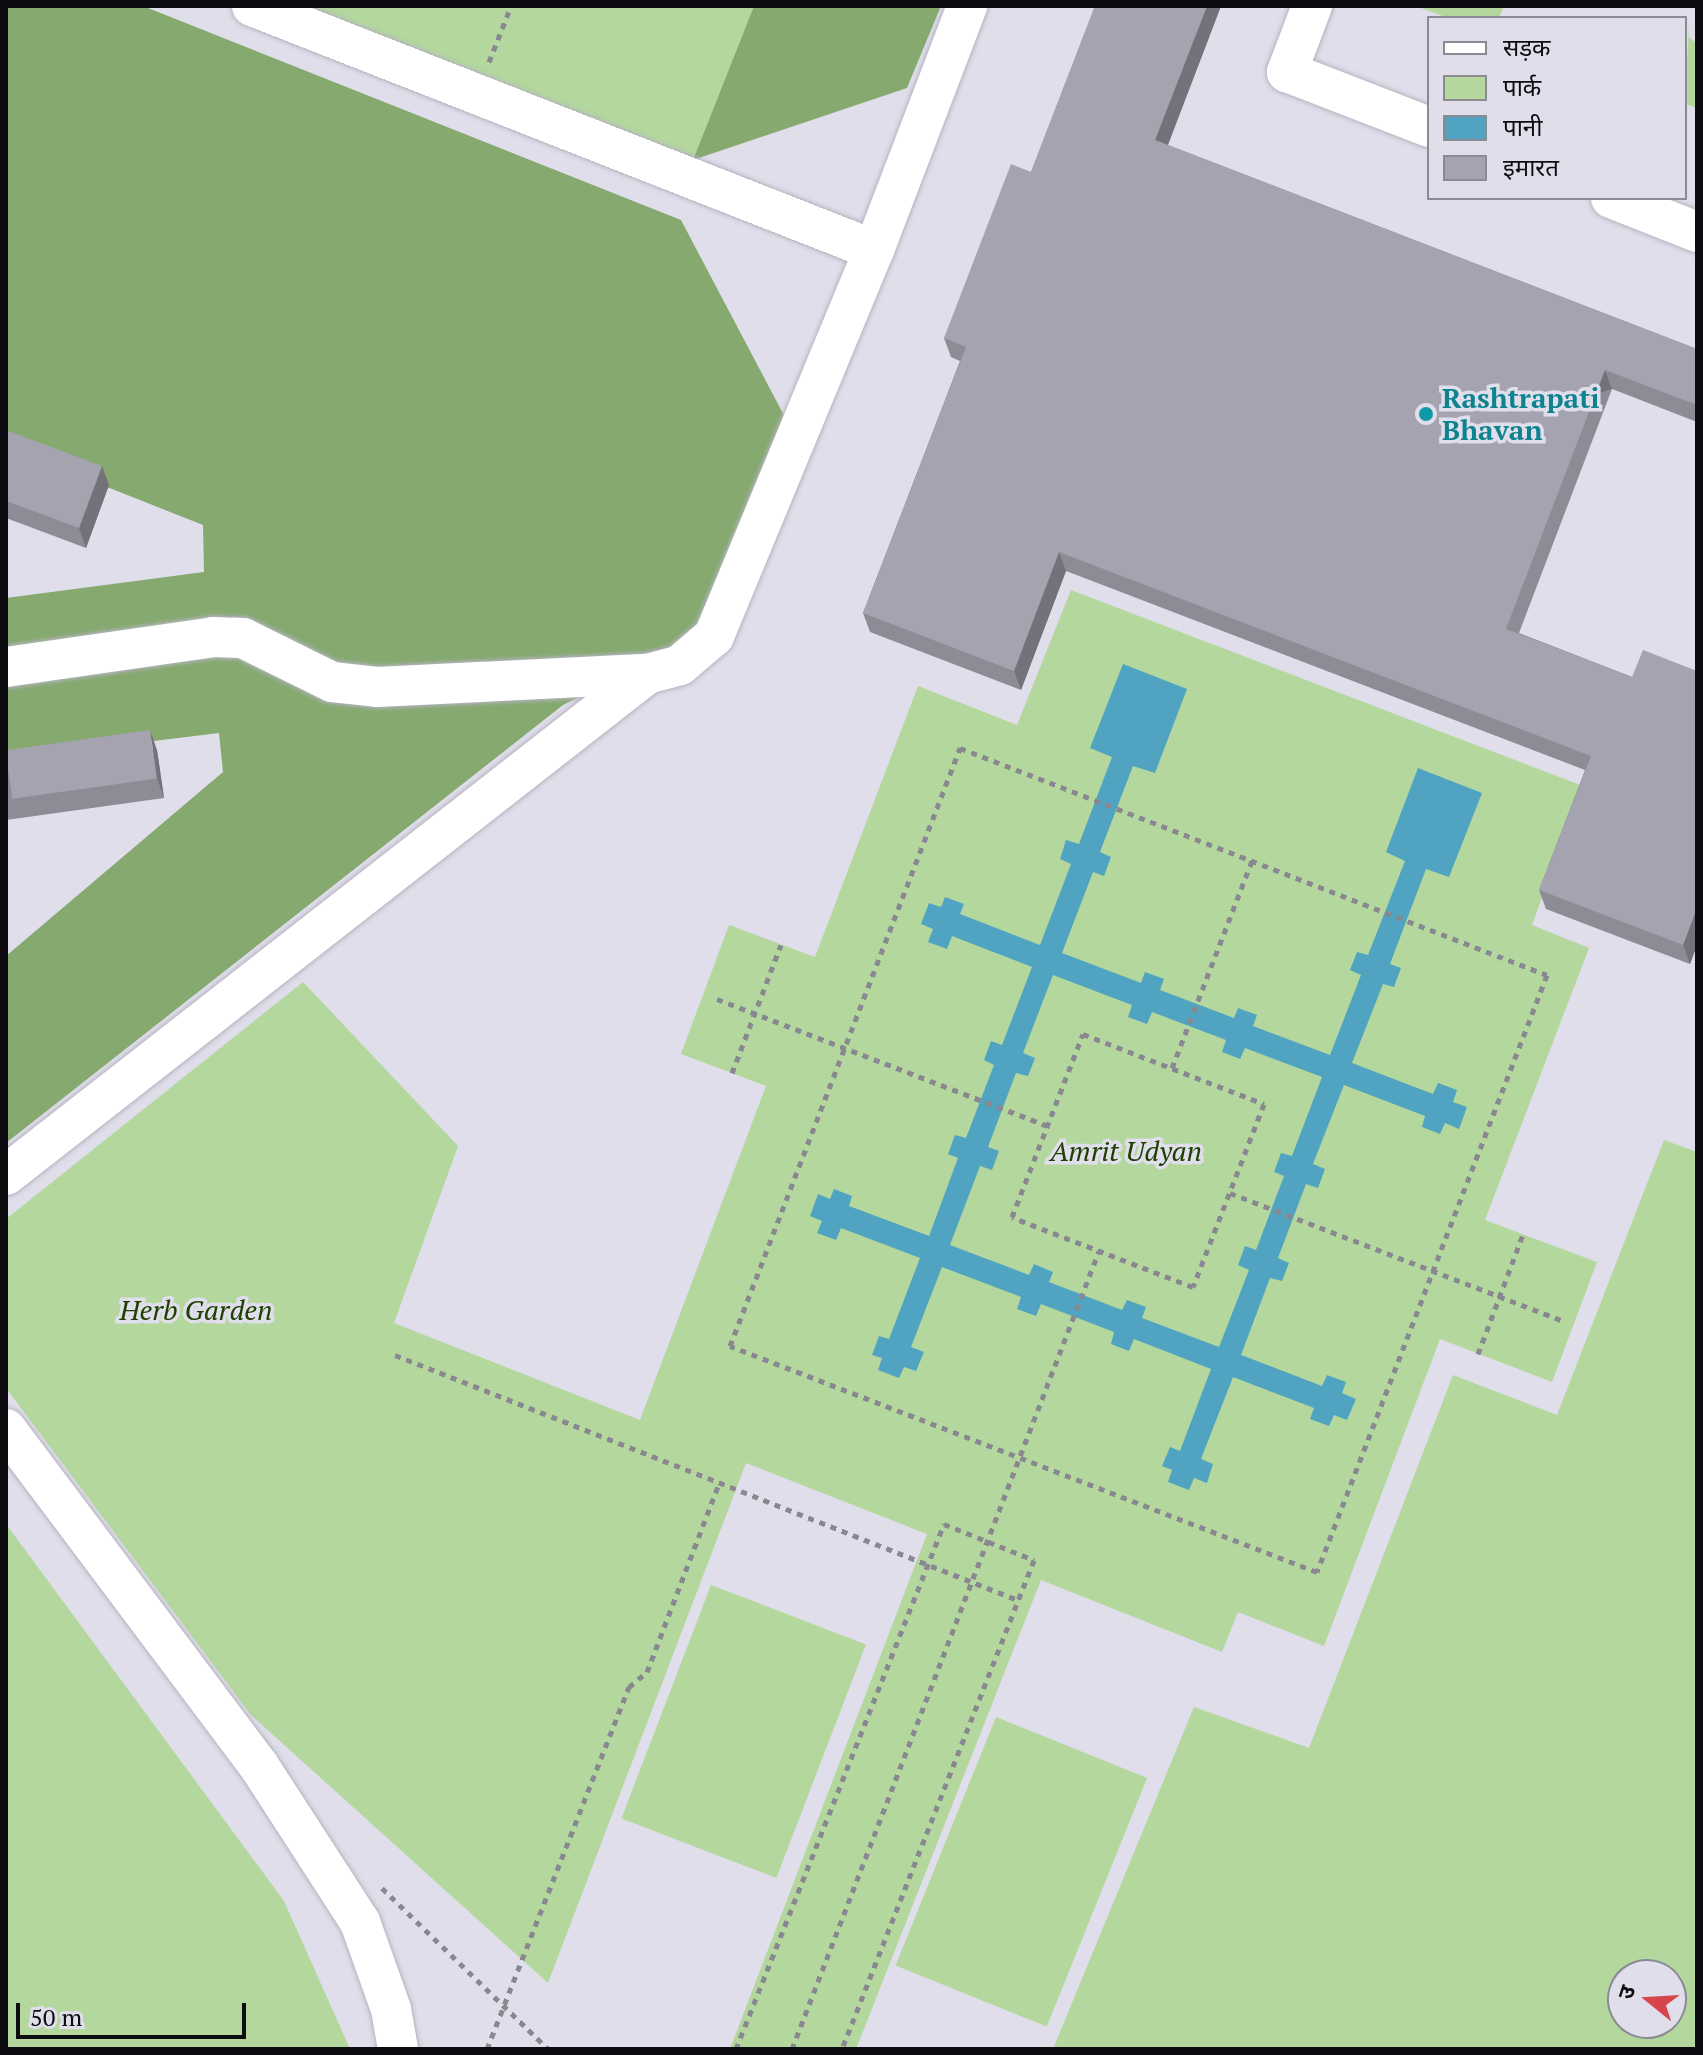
<!DOCTYPE html>
<meta charset="utf-8">
<style>
body{margin:0}
#map{position:relative;width:1703px;height:2055px;overflow:hidden;background:#dfdeea;font-family:"PT Serif","Noto Sans Devanagari",serif}
div>[style]{position:absolute}
[style*='--x']{left:calc(var(--x)*1px);top:calc(var(--y)*1px);width:calc(var(--w)*1px);rotate:calc(var(--a)*1deg)}
.green>*{inset:0;background:#b3d79d;transform-origin:0 0}
.forest>*{inset:0;background:#85a96f}
.water>*{inset:0;background:#50a4c1}
.path>*{height:5px;margin-top:-2.5px;transform-origin:0;background:repeating-linear-gradient(90deg,#898890 0 6px,transparent 0 12px)}
.roads{filter:drop-shadow(0 0 2px #b6b4c0) drop-shadow(0 0 2px #b6b4c0)}
.minor>*{height:40px;margin:-20px;padding:0 20px;transform-origin:20px;border-radius:20px;background:#fff}
.wall>*{inset:0;background:#8d8c96}
.shaded-wall>*{inset:0;background:#73727a;transform-origin:0 0}
.building>*{inset:0;background:#a4a3af;transform-origin:0 0}
.dots>*{width:22px;height:22px;translate:-50% -50%;box-sizing:border-box;border:4px solid #dfdeea;border-radius:50%}
span{translate:-50% -50%;white-space:nowrap;text-align:center;line-height:1.15;-webkit-text-stroke:7px #dfdeea;paint-order:stroke}
.culture-label{font-size:28px;color:#0d838f;font-weight:700}
.left{translate:0 -50%;text-align:left}
.park-label{font-size:28px;color:#1f4000;font-style:italic}
.frame{position:absolute;inset:0;border:8px solid #0d0c10;pointer-events:none}
.legend{position:absolute;left:1427px;top:16px;width:260px;height:184px;box-sizing:border-box;background:#dfdeea;border:2px solid #8b8a93;margin:0;padding:10px 14px;list-style:none;font-size:24px;color:#0d0c10}
.legend li{display:flex;align-items:center;gap:16px;height:40px}
.legend b{width:40px;border:2px solid #8b8a93}
.north{position:absolute;left:1607px;top:1959px;width:80px;height:80px;box-sizing:border-box;background:#dfdeea;border:2px solid #8b8a93;border-radius:50%;rotate:288deg;font-size:22px;font-weight:700;line-height:32px;text-align:center;color:#0d0c10}
.north::after{content:'';display:block;margin:auto;width:28px;height:36px;background:#d5454b;clip-path:polygon(50% 0,100% 100%,50% 72%,0 100%)}
.scale{position:absolute;left:16px;top:2003px;width:230px;height:36px;box-sizing:border-box;border:4px solid #0d0c10;border-top:0;padding-left:10px;font-size:24px;line-height:28px;white-space:nowrap;color:#0d0c10;-webkit-text-stroke:6px #dfdeea;paint-order:stroke}
</style>
<div id="map">
<div class="green">
<div style="clip-path:polygon(286px 6px,754px 6px,693px 160px)"></div>
<div style="clip-path:polygon(1416px 6px,1504px 6px,1499px 18px,1448px 18px)"></div>
<div style="clip-path:polygon(1689px 24px,1689px 37px,1697px 44px,1697px 108px,1685px 104px)"></div>
<div style="clip-path:polygon(1071px 590px,1583px 786px,1532px 925px,1589px 948px,1485px 1220px,1597px 1262px,1552px 1382px,1440px 1339px,1324px 1646px,1238px 1612px,1222px 1652px,1041px 1580px,856px 2049px,730px 2049px,927px 1534px,746px 1463px,548px 1983px,251px 1715px,6px 1388px,6px 1219px,303px 982px,458px 1146px,394px 1323px,640px 1420px,766px 1086px,681px 1054px,729px 925px,815px 957px,918px 686px,1017px 725px)"></div>
<div style="clip-path:polygon(evenodd,1664px 1140px,1697px 1152px,1697px 2049px,1053px 2049px,1194px 1707px,1309px 1748px,1453px 1375px,1557px 1415px,1664px 1140px,1623px 1975px,1671px 1975px,1671px 2023px,1623px 2023px,1623px 1975px)"></div>
<div style="clip-path:polygon(6px 1524px,284px 1901px,350px 2049px,6px 2049px)"></div>
<div style="left:711px;top:1585px;width:166px;height:250px;rotate:21deg"></div>
<div style="left:996px;top:1717px;width:163px;height:268px;rotate:22deg"></div>
</div>
<div class="forest">
<div style="clip-path:polygon(6px 6px,143px 6px,681px 220px,788px 423px,696px 638px,563px 705px,6px 1143px,6px 956px,223px 772px,219px 733px,6px 759px,6px 598px,204px 572px,203px 525px,6px 447px)"></div>
<div style="clip-path:polygon(754px 6px,941px 6px,907px 88px,693px 160px)"></div>
</div>
<div class="water">
<div style="clip-path:polygon(evenodd,1123px 664px,1187px 689px,1155px 773px,1133px 766px,1100px 852px,1111px 857px,1104px 876px,1093px 872px,1062px 953px,1141px 983px,1145px 972px,1164px 979px,1160px 990px,1234px 1018px,1238px 1008px,1257px 1015px,1253px 1026px,1330px 1055px,1361px 975px,1350px 970px,1357px 952px,1368px 955px,1405px 861px,1386px 852px,1418px 768px,1482px 793px,1449px 877px,1426px 869px,1390px 964px,1401px 968px,1394px 987px,1383px 984px,1352px 1063px,1433px 1094px,1438px 1083px,1457px 1090px,1453px 1102px,1467px 1107px,1459px 1129px,1445px 1123px,1440px 1134px,1422px 1127px,1425px 1116px,1344px 1085px,1313px 1164px,1325px 1169px,1318px 1188px,1306px 1184px,1278px 1258px,1289px 1263px,1282px 1281px,1270px 1278px,1241px 1355px,1322px 1386px,1327px 1375px,1346px 1382px,1342px 1393px,1356px 1399px,1347px 1420px,1334px 1415px,1329px 1426px,1310px 1419px,1314px 1408px,1233px 1377px,1201px 1459px,1213px 1464px,1207px 1483px,1194px 1478px,1189px 1490px,1168px 1482px,1172px 1470px,1162px 1466px,1170px 1447px,1180px 1451px,1211px 1369px,1134px 1339px,1129px 1351px,1111px 1344px,1114px 1332px,1041px 1304px,1036px 1316px,1017px 1309px,1021px 1297px,942px 1267px,911px 1347px,924px 1352px,916px 1371px,904px 1367px,899px 1378px,878px 1370px,882px 1358px,872px 1355px,879px 1336px,889px 1339px,920px 1258px,841px 1228px,836px 1240px,817px 1233px,822px 1221px,810px 1216px,818px 1194px,830px 1199px,834px 1189px,852px 1196px,849px 1206px,929px 1236px,958px 1158px,948px 1154px,955px 1135px,966px 1138px,994px 1065px,984px 1060px,991px 1041px,1002px 1045px,1032px 967px,952px 936px,947px 949px,928px 942px,933px 929px,921px 924px,929px 903px,941px 907px,945px 897px,964px 904px,960px 914px,1040px 945px,1071px 864px,1060px 859px,1066px 840px,1079px 844px,1112px 757px,1090px 748px,1123px 664px,1053px 975px,1132px 1005px,1128px 1017px,1147px 1024px,1152px 1012px,1226px 1040px,1222px 1052px,1240px 1059px,1245px 1048px,1322px 1077px,1292px 1156px,1281px 1153px,1274px 1172px,1284px 1176px,1256px 1250px,1245px 1246px,1238px 1265px,1249px 1270px,1219px 1347px,1142px 1318px,1146px 1307px,1127px 1300px,1122px 1310px,1049px 1282px,1053px 1272px,1034px 1264px,1029px 1275px,950px 1245px,980px 1166px,992px 1170px,999px 1151px,988px 1147px,1016px 1073px,1028px 1076px,1035px 1058px,1023px 1053px,1053px 975px)"></div>
</div>
<div class="path">
<div style="--x:489;--y:62;--w:60;--a:-68.6"></div>
<div style="--x:960;--y:748;--w:629;--a:21.14"></div>
<div style="--x:1547;--y:975;--w:640;--a:111.07"></div>
<div style="--x:1317;--y:1572;--w:629;--a:-158.94"></div>
<div style="--x:730;--y:1346;--w:641;--a:-68.96"></div>
<div style="--x:717;--y:999;--w:354;--a:21"></div>
<div style="--x:1083;--y:1034;--w:194;--a:21.1"></div>
<div style="--x:1264;--y:1104;--w:196;--a:111.2"></div>
<div style="--x:1193;--y:1287;--w:194;--a:-158.9"></div>
<div style="--x:1012;--y:1217;--w:196;--a:-68.8"></div>
<div style="--x:1172;--y:1068;--w:222;--a:-68.9"></div>
<div style="--x:732;--y:1073;--w:137;--a:-69.1"></div>
<div style="--x:1230;--y:1193;--w:357;--a:21"></div>
<div style="--x:1478;--y:1354;--w:128;--a:-69.4"></div>
<div style="--x:395;--y:1355;--w:669;--a:21.47"></div>
<div style="--x:382;--y:1888;--w:231;--a:44.1"></div>
<div style="--x:487;--y:2049;--w:389;--a:-68.6"></div>
<div style="--x:629;--y:1687;--w:23;--a:-40"></div>
<div style="--x:647;--y:1672;--w:202;--a:-69.1"></div>
<div style="--x:736;--y:2049;--w:565;--a:-68.39"></div>
<div style="--x:944;--y:1524;--w:97;--a:21.8"></div>
<div style="--x:1034;--y:1560;--w:525;--a:111.44"></div>
<div style="--x:792;--y:2049;--w:855;--a:-68.96"></div>
</div>
<div class="roads">
<div class="minor">
<div style="--x:252;--y:6;--w:668;--a:21.42"></div>
<div style="--x:1312;--y:6;--w:71;--a:110.7"></div>
<div style="--x:1287;--y:72;--w:152;--a:21.2"></div>
<div style="--x:1611;--y:198;--w:92;--a:21.6"></div>
<div style="--x:6;--y:667;--w:209;--a:-8.2"></div>
<div style="--x:213;--y:637;--w:30;--a:2"></div>
<div style="--x:243;--y:638;--w:99;--a:26.3"></div>
<div style="--x:332;--y:682;--w:45;--a:6.3"></div>
<div style="--x:377;--y:687;--w:270;--a:-2.8"></div>
<div style="--x:6;--y:1175;--w:814;--a:-38.01"></div>
<div style="--x:647;--y:674;--w:34;--a:-15"></div>
<div style="--x:680;--y:665;--w:45;--a:-40.5"></div>
<div style="--x:714;--y:636;--w:418;--a:-67.5"></div>
<div style="--x:874;--y:250;--w:261;--a:-69.1"></div>
<div style="--x:6;--y:1429;--w:421;--a:53.1"></div>
<div style="--x:259;--y:1766;--w:186;--a:57.1"></div>
<div style="--x:360;--y:1922;--w:92;--a:70.4"></div>
<div style="--x:391;--y:2009;--w:41;--a:80.1"></div>
</div>
</div>
<div class="wall">
<div style="clip-path:polygon(1095px 6px,1221px 6px,1168px 145px,1697px 349px,1697px 422px,1612px 389px,1519px 633px,1632px 677px,1697px 671px,1697px 945px,1690px 964px,1546px 909px,1539px 890px,1585px 770px,1066px 571px,1021px 690px,870px 632px,863px 613px,960px 361px,951px 357px,944px 338px,1031px 172px)"></div>
<div style="clip-path:polygon(6px 430px,109px 485px,86px 548px,6px 518px)"></div>
<div style="clip-path:polygon(157px 750px,164px 798px,6px 820px,6px 751px)"></div>
</div>
<div class="shaded-wall">
<div style="clip-path:polygon(1207px 6px,1221px 6px,1162px 160px,1155px 140px)"></div>
<div style="left:1605px;top:370px;width:20px;height:277px;rotate:70deg"></div>
<div style="clip-path:polygon(102px 466px,109px 485px,86px 548px,79px 528px)"></div>
<div style="clip-path:polygon(1059px 552px,1066px 571px,1021px 690px,1014px 671px)"></div>
<div style="clip-path:polygon(150px 730px,157px 750px,164px 798px,157px 778px)"></div>
<div style="clip-path:polygon(1697px 908px,1697px 945px,1690px 964px,1683px 945px)"></div>
</div>
<div class="building">
<div style="clip-path:polygon(1095px 6px,1207px 6px,1155px 140px,1697px 349px,1697px 405px,1605px 370px,1506px 629px,1632px 677px,1643px 650px,1697px 671px,1697px 908px,1683px 945px,1539px 890px,1591px 756px,1059px 552px,1014px 671px,863px 613px,966px 347px,944px 338px,1011px 164px,1031px 172px)"></div>
<div style="clip-path:polygon(6px 430px,102px 466px,79px 528px,6px 501px)"></div>
<div style="left:150px;top:730px;width:49px;height:146px;rotate:82deg"></div>
</div>
<div class="dots">
<div style="left:1426px;top:414px;background:#0f9aa8"></div>
</div>
<div class="culture-label">
<span class="left" style="left:1442px;top:414px">Rashtrapati<br>Bhavan</span>
</div>
<div class="park-label">
<span style="left:1126px;top:1151px">Amrit Udyan</span>
<span style="left:196px;top:1310px">Herb Garden</span>
</div>
<div class="frame"></div>
<ul class="legend">
<li><b style="height:10px;background:#fff"></b>सड़क</li>
<li><b style="height:22px;background:#b3d79d"></b>पार्क</li>
<li><b style="height:22px;background:#50a4c1"></b>पानी</li>
<li><b style="height:22px;background:#a4a3af"></b>इमारत</li>
</ul>
<div class="north">उ</div>
<div class="scale">50 m</div>
</div>
